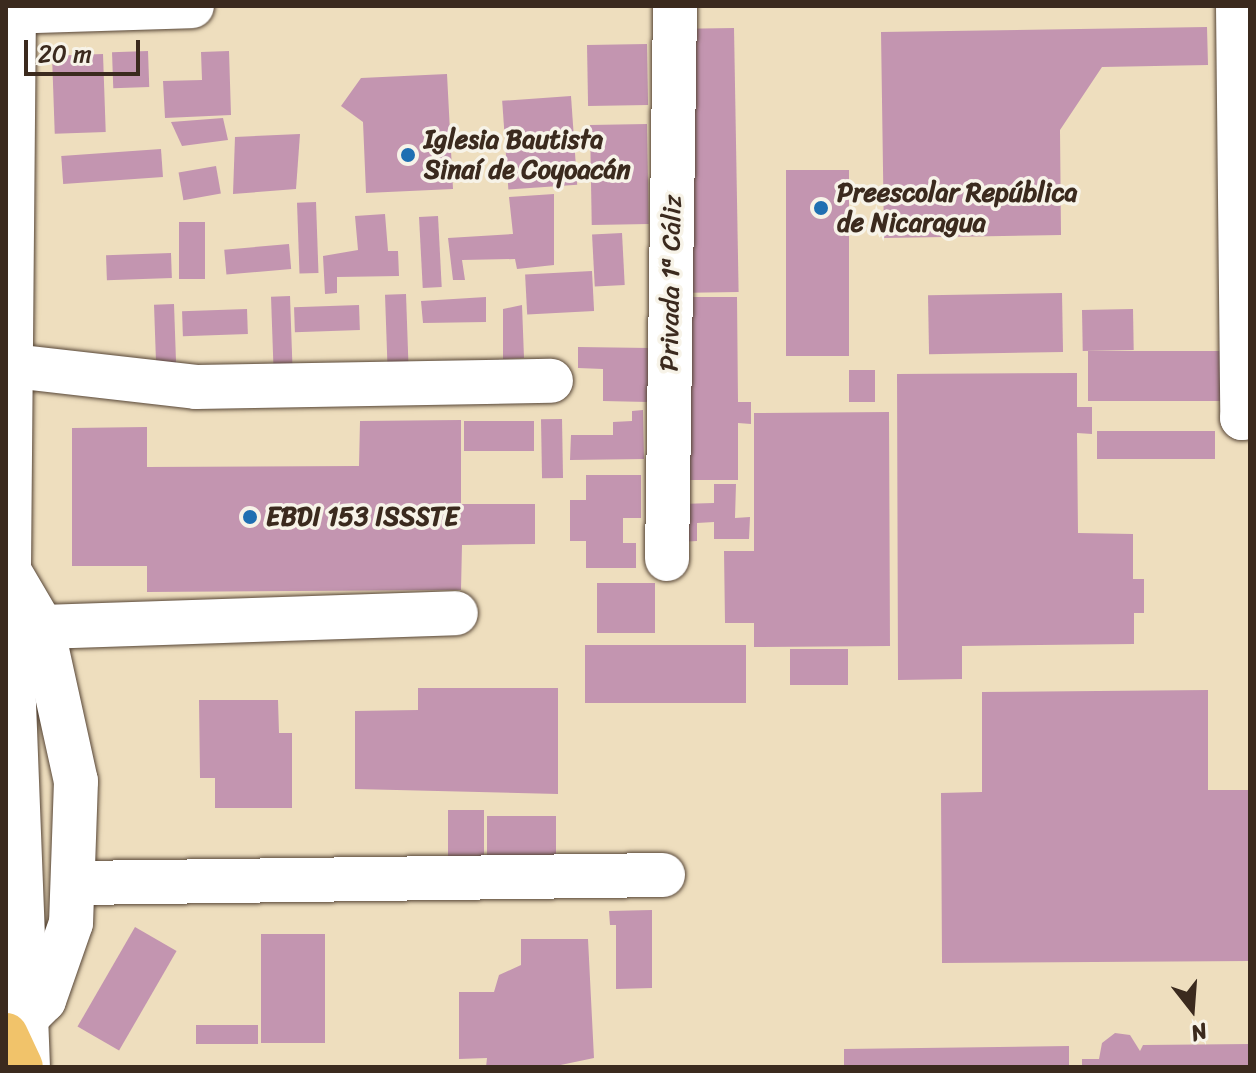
<!DOCTYPE html>
<meta charset="utf-8">
<style>
body{margin:0}
#map{position:relative;width:1256px;height:1073px;overflow:hidden;background:#eedebe;font-family:Sriracha,sans-serif}
div>[style]{position:absolute}
[style*='--x']{left:calc(var(--x)*1px);top:calc(var(--y)*1px);width:calc(var(--w)*1px);rotate:calc(var(--a)*1deg)}
.building>*{inset:0;background:#c395b0;transform-origin:0 0}
.roads{filter:drop-shadow(0 0 2px #564536) drop-shadow(0 0 2px #564536)}
.minor>*{height:44px;margin:-22px;padding:0 22px;transform-origin:22px;border-radius:22px;background:#fff}
.major>*{height:44px;margin:-22px;padding:0 22px;transform-origin:22px;border-radius:22px;background:#f1c36a}
.dots>*{width:22px;height:22px;translate:-50% -50%;box-sizing:border-box;border:4px solid #f7f3e8;border-radius:50%}
span{translate:-50% -50%;white-space:nowrap;text-align:center;line-height:1.15;-webkit-text-stroke:7px #f7f3e8;paint-order:stroke}
.poi-label{font-size:26px;color:#3b2a1e;font-weight:700}
.left{translate:0 -50%;text-align:left}
.street-label{font-size:26px;color:#3b2a1e}
.frame{position:absolute;inset:0;border:8px solid #3b2a1e;pointer-events:none}
.north{position:absolute;left:1152px;top:969px;width:80px;height:80px;-webkit-text-stroke:6px #f7f3e8;paint-order:stroke;rotate:163deg;font-size:22px;font-weight:700;line-height:32px;text-align:center;color:#3b2a1e}
.north::after{content:'';display:block;margin:auto;width:28px;height:36px;background:#3b2a1e;clip-path:polygon(50% 0,100% 100%,50% 72%,0 100%)}
.scale{position:absolute;left:24px;top:40px;width:116px;height:36px;box-sizing:border-box;border:4px solid #3b2a1e;border-top:0;padding-left:10px;font-size:24px;line-height:28px;white-space:nowrap;color:#3b2a1e;-webkit-text-stroke:6px #f7f3e8;paint-order:stroke}
</style>
<div id="map">
<div class="building">
<div style="clip-path:polygon(1207px 27px,1208px 65px,1102px 67px,1060px 130px,1061px 235px,884px 238px,881px 32px)"></div>
<div style="left:734px;top:28px;width:264px;height:49px;rotate:89deg"></div>
<div style="left:647px;top:44px;width:61px;height:60px;rotate:89deg"></div>
<div style="left:148px;top:51px;width:36px;height:36px;rotate:88deg"></div>
<div style="clip-path:polygon(229px 51px,231px 115px,165px 118px,163px 81px,202px 80px,201px 52px)"></div>
<div style="left:103px;top:54px;width:78px;height:51px;rotate:88deg"></div>
<div style="clip-path:polygon(447px 74px,453px 189px,366px 193px,363px 122px,341px 106px,361px 78px)"></div>
<div style="left:571px;top:96px;width:89px;height:69px;rotate:86deg"></div>
<div style="clip-path:polygon(223px 118px,228px 140px,182px 146px,171px 122px)"></div>
<div style="left:647px;top:124px;width:100px;height:57px;rotate:89deg"></div>
<div style="clip-path:polygon(300px 134px,296px 189px,233px 194px,235px 137px)"></div>
<div style="left:161px;top:149px;width:28px;height:100px;rotate:86deg"></div>
<div style="left:216px;top:166px;width:28px;height:38px;rotate:80deg"></div>
<div style="left:849px;top:170px;width:186px;height:63px;rotate:90deg"></div>
<div style="clip-path:polygon(554px 194px,554px 265px,517px 269px,515px 259px,462px 260px,465px 280px,453px 280px,448px 238px,513px 234px,509px 197px)"></div>
<div style="left:316px;top:202px;width:71px;height:19px;rotate:88deg"></div>
<div style="clip-path:polygon(385px 214px,388px 251px,398px 251px,399px 276px,337px 277px,337px 293px,325px 294px,323px 256px,358px 250px,355px 216px)"></div>
<div style="left:438px;top:216px;width:71px;height:19px;rotate:87deg"></div>
<div style="left:205px;top:222px;width:57px;height:26px;rotate:90deg"></div>
<div style="left:622px;top:233px;width:52px;height:30px;rotate:87deg"></div>
<div style="left:289px;top:244px;width:25px;height:65px;rotate:85deg"></div>
<div style="left:171px;top:253px;width:25px;height:65px;rotate:88deg"></div>
<div style="left:592px;top:271px;width:40px;height:67px;rotate:87deg"></div>
<div style="left:1062px;top:293px;width:59px;height:134px;rotate:89deg"></div>
<div style="left:406px;top:294px;width:70px;height:21px;rotate:88deg"></div>
<div style="left:290px;top:296px;width:70px;height:19px;rotate:88deg"></div>
<div style="clip-path:polygon(486px 297px,486px 322px,423px 323px,421px 301px)"></div>
<div style="clip-path:polygon(685px 297px,737px 297px,738px 402px,751px 402px,751px 424px,738px 423px,738px 480px,686px 480px)"></div>
<div style="left:174px;top:304px;width:70px;height:20px;rotate:88deg"></div>
<div style="left:359px;top:305px;width:25px;height:65px;rotate:88deg"></div>
<div style="clip-path:polygon(522px 305px,524px 358px,503px 359px,503px 309px)"></div>
<div style="left:247px;top:309px;width:25px;height:65px;rotate:88deg"></div>
<div style="left:1133px;top:309px;width:41px;height:51px;rotate:89deg"></div>
<div style="clip-path:polygon(578px 347px,650px 348px,648px 402px,603px 401px,603px 369px,578px 368px)"></div>
<div style="left:1228px;top:351px;width:50px;height:140px;rotate:90deg"></div>
<div style="left:849px;top:370px;width:26px;height:32px"></div>
<div style="clip-path:polygon(1077px 373px,1077px 407px,1092px 407px,1092px 434px,1077px 433px,1078px 533px,1133px 534px,1133px 579px,1144px 579px,1144px 613px,1134px 613px,1134px 644px,962px 646px,962px 679px,898px 680px,897px 374px)"></div>
<div style="clip-path:polygon(643px 410px,644px 459px,570px 460px,571px 435px,613px 435px,613px 422px,632px 421px,632px 411px)"></div>
<div style="clip-path:polygon(889px 412px,890px 646px,754px 647px,754px 623px,725px 623px,724px 551px,754px 551px,754px 413px)"></div>
<div style="left:562px;top:419px;width:59px;height:21px;rotate:89deg"></div>
<div style="clip-path:polygon(461px 420px,461px 504px,535px 504px,535px 544px,462px 545px,461px 590px,147px 592px,147px 566px,72px 566px,72px 428px,147px 427px,147px 467px,359px 466px,360px 421px)"></div>
<div style="left:464px;top:421px;width:70px;height:30px"></div>
<div style="left:1215px;top:431px;width:28px;height:118px;rotate:90deg"></div>
<div style="clip-path:polygon(586px 475px,641px 475px,641px 518px,623px 518px,623px 543px,636px 543px,636px 568px,586px 568px,586px 541px,570px 541px,570px 500px,586px 500px)"></div>
<div style="clip-path:polygon(714px 484px,736px 484px,735px 518px,750px 517px,749px 539px,714px 539px,714px 522px,697px 523px,697px 541px,679px 542px,680px 504px,714px 503px)"></div>
<div style="left:597px;top:583px;width:58px;height:50px"></div>
<div style="left:746px;top:645px;width:58px;height:161px;rotate:90deg"></div>
<div style="left:848px;top:649px;width:36px;height:58px;rotate:90deg"></div>
<div style="clip-path:polygon(418px 688px,558px 688px,558px 794px,355px 789px,355px 711px,418px 710px)"></div>
<div style="clip-path:polygon(1208px 690px,1208px 790px,1250px 790px,1250px 961px,942px 963px,941px 793px,982px 792px,982px 692px)"></div>
<div style="clip-path:polygon(199px 700px,278px 700px,279px 733px,292px 733px,292px 808px,215px 808px,215px 778px,200px 778px)"></div>
<div style="left:448px;top:810px;width:36px;height:46px"></div>
<div style="left:556px;top:816px;width:40px;height:69px;rotate:90deg"></div>
<div style="clip-path:polygon(652px 910px,652px 988px,616px 989px,616px 925px,610px 925px,609px 911px)"></div>
<div style="left:135px;top:927px;width:48px;height:115px;rotate:30deg"></div>
<div style="left:325px;top:934px;width:109px;height:64px;rotate:90deg"></div>
<div style="clip-path:polygon(521px 939px,588px 939px,594px 1058px,551px 1067px,486px 1067px,487px 1058px,459px 1059px,459px 992px,494px 992px,499px 975px,521px 965px)"></div>
<div style="left:196px;top:1025px;width:62px;height:19px"></div>
<div style="clip-path:polygon(1115px 1033px,1130px 1035px,1140px 1051px,1143px 1045px,1250px 1044px,1250px 1067px,1082px 1067px,1082px 1059px,1099px 1059px,1102px 1043px)"></div>
<div style="clip-path:polygon(1069px 1046px,1069px 1067px,844px 1067px,844px 1049px)"></div>
</div>
<div class="roads">
<div class="minor">
<div style="--x:14;--y:6;--w:567;--a:90.51"></div>
<div style="--x:9;--y:573;--w:494;--a:87.8"></div>
<div style="--x:1238;--y:6;--w:412;--a:89.4"></div>
<div style="--x:1242;--y:418;--w:8;--a:-7"></div>
<div style="--x:6;--y:12;--w:186;--a:-1.8"></div>
<div style="--x:13;--y:366;--w:184;--a:6.5"></div>
<div style="--x:196;--y:387;--w:355;--a:-1"></div>
<div style="--x:667;--y:559;--w:553;--a:-89.17"></div>
<div style="--x:12;--y:576;--w:59;--a:59.5"></div>
<div style="--x:42;--y:627;--w:158;--a:77.6"></div>
<div style="--x:76;--y:781;--w:142;--a:92"></div>
<div style="--x:71;--y:923;--w:82;--a:109.3"></div>
<div style="--x:44;--y:1000;--w:28;--a:135"></div>
<div style="--x:42;--y:627;--w:414;--a:-1.9"></div>
<div style="--x:77;--y:883;--w:586;--a:-0.78"></div>
</div>
<div class="major">
<div style="--x:6;--y:1035;--w:35;--a:65"></div>
</div>
</div>
<div class="dots">
<div style="left:408px;top:155px;background:#1f6fb2"></div>
<div style="left:821px;top:208px;background:#1f6fb2"></div>
<div style="left:250px;top:517px;background:#1f6fb2"></div>
</div>
<div class="poi-label">
<span class="left" style="left:424px;top:155px">Iglesia Bautista<br>Sinaí de Coyoacán</span>
<span class="left" style="left:837px;top:208px">Preescolar República<br>de Nicaragua</span>
<span class="left" style="left:266px;top:517px">EBDI 153 ISSSTE</span>
</div>
<div class="street-label">
<span style="left:671px;top:283px;rotate:-89deg">Privada 1ª Cáliz</span>
</div>
<div class="frame"></div>
<div class="north">N</div>
<div class="scale">20 m</div>
</div>
